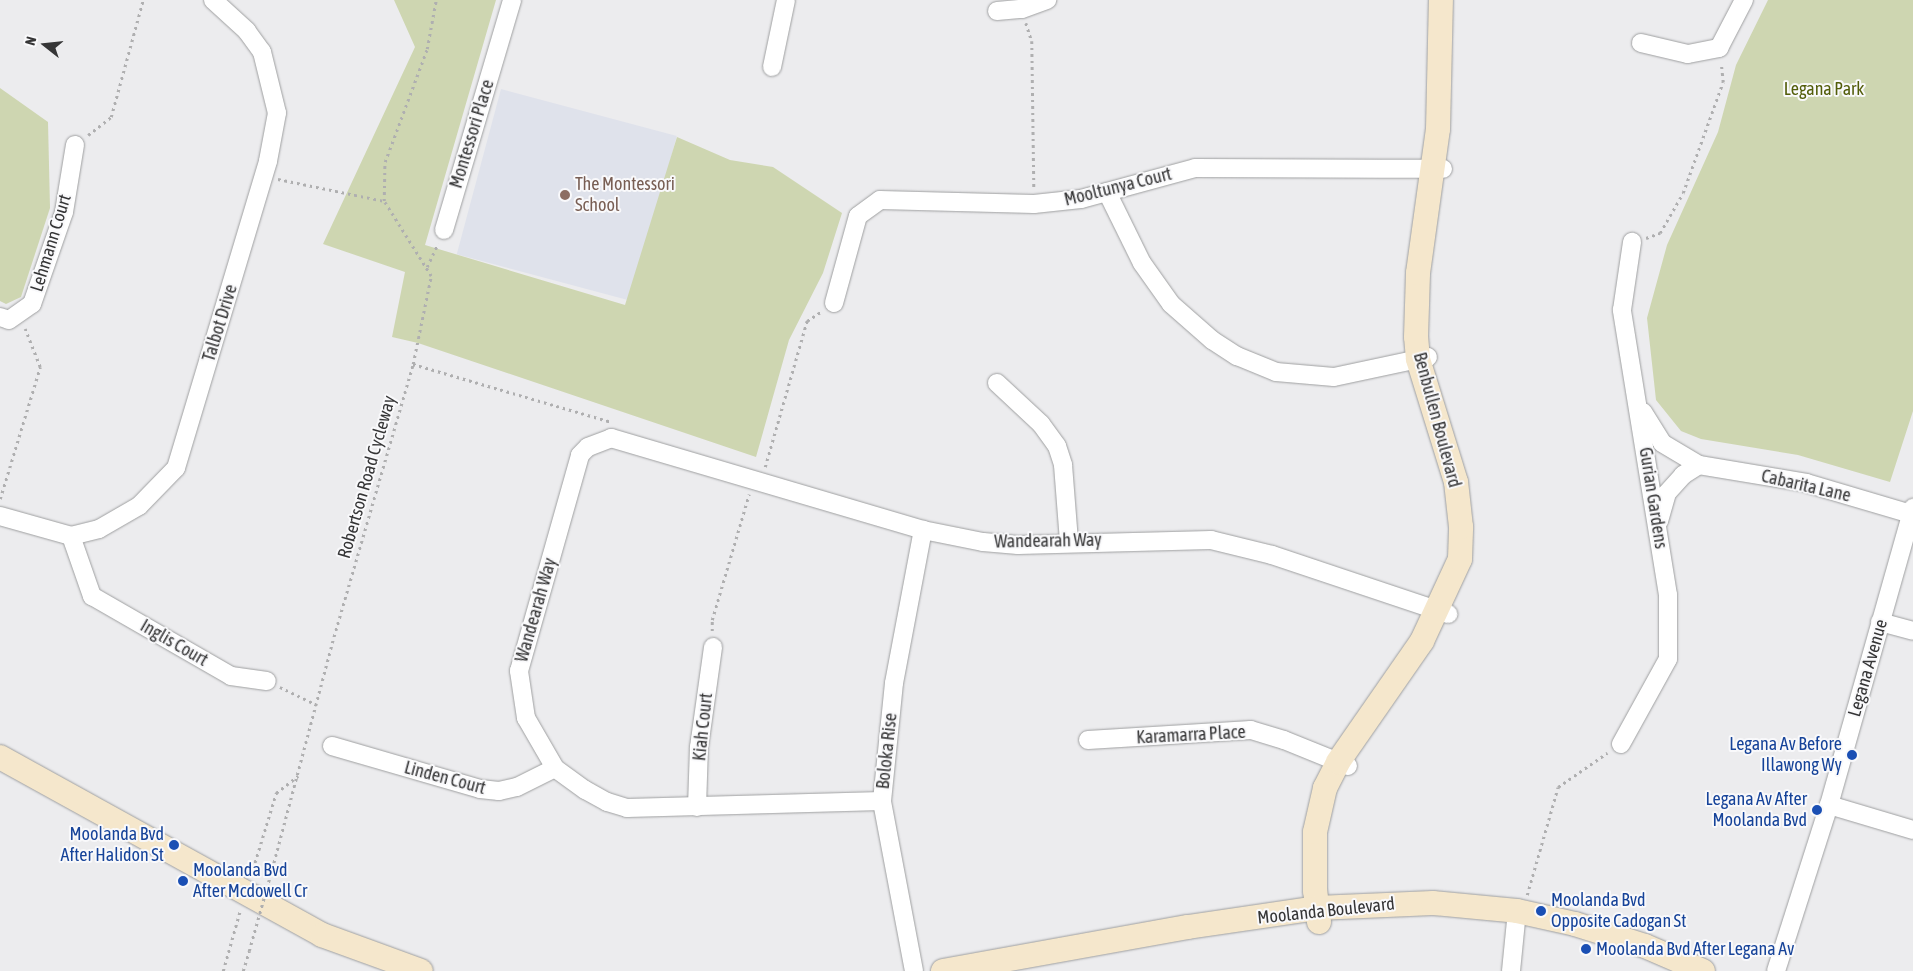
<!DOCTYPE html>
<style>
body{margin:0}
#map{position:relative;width:1913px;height:971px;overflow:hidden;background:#ececee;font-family:"Asap Condensed",sans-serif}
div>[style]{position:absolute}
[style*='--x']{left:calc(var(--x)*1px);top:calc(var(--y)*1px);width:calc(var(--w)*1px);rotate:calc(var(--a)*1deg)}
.built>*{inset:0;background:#dfe2eb;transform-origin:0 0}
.green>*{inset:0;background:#ced6b1}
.path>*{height:2.5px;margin-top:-1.25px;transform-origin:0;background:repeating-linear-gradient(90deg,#afafb0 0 2.5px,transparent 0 6.5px)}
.roads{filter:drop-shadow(0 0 1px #9e9fa0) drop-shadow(0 0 1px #9e9fa0)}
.street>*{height:18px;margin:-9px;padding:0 9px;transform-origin:9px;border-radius:9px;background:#fff}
.secondary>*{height:24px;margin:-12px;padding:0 12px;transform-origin:12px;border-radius:12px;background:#f5e7cc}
.path-bridge>*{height:2.5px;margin-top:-1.25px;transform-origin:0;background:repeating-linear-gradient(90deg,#afafb0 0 2.5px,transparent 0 6.5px)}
.dots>*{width:14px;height:14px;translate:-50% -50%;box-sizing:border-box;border:2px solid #f9f9fb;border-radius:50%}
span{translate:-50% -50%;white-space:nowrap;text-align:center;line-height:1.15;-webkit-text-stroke:4px #f9f9fb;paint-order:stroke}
.park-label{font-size:18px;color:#525d09}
.street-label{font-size:18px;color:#353536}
.education-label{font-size:18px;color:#785e54}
.left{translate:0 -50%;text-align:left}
.transit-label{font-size:18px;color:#164399}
.right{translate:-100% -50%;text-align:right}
.north{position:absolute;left:20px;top:20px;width:50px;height:50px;-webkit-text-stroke:4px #f9f9fb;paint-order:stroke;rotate:286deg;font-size:14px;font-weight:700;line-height:20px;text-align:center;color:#353536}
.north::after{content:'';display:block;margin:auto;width:18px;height:22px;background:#353536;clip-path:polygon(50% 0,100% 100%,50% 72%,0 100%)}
</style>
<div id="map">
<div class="built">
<div style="left:501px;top:89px;width:182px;height:171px;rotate:15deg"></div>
</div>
<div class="green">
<div style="clip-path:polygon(394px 0,496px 0,425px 245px,625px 305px,677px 137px,730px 160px,773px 167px,842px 213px,823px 273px,789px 340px,756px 457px,418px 343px,392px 337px,405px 272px,323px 244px,415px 47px)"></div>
<div style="clip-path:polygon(1768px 0,1913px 0,1913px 411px,1890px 482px,1798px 455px,1701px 439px,1681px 431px,1656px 400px,1647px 318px,1667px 245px,1718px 132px,1736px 65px)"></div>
<div style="clip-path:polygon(0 88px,48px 122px,50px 208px,21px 297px,6px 304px,0 301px)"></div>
</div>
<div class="path">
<div style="--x:1026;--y:23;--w:19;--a:72"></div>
<div style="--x:1032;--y:41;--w:148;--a:89.2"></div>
<div style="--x:88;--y:135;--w:29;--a:-38"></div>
<div style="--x:111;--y:117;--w:121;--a:-74.7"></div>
<div style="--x:278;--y:179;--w:108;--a:11.7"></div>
<div style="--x:1646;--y:238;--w:15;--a:-20"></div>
<div style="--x:1660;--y:233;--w:46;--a:-60.1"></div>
<div style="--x:1683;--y:193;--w:118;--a:-70.2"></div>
<div style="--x:1723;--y:82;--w:18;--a:-96"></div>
<div style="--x:427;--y:267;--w:26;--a:-65"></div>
<div style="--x:413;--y:364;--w:206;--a:16.3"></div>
<div style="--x:765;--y:467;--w:152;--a:-74"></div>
<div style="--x:807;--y:321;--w:18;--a:-34"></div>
<div style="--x:0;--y:499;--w:138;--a:-73.1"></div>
<div style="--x:40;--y:367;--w:41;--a:-111.5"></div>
<div style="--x:712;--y:631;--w:11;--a:-90"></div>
<div style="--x:712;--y:620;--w:131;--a:-73.6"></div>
<div style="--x:280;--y:687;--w:41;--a:25.9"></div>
<div style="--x:272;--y:869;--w:234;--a:-75.1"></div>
<div style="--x:332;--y:643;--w:291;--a:-73.8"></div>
<div style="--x:413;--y:364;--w:90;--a:-78.4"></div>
<div style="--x:431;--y:276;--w:89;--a:-122.1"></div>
<div style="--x:384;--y:201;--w:39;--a:-89"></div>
<div style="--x:385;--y:162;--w:121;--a:-69.6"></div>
<div style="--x:427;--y:49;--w:50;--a:-79.6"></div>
<div style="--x:251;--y:875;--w:86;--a:-73"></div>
<div style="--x:276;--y:793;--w:28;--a:-38"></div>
<div style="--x:1527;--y:895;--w:112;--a:-74"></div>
<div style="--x:1558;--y:787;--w:60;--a:-34.8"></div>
<div style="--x:223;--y:971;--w:62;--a:-74.2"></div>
<div style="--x:243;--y:971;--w:21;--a:-73"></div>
</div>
<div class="roads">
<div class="street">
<div style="--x:997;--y:11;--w:25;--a:-5"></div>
<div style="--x:1022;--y:9;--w:27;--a:-20"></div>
<div style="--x:1641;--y:43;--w:48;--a:13.2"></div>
<div style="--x:1688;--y:54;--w:32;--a:-11"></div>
<div style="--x:1719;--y:48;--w:54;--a:-62.5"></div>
<div style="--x:772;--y:67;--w:68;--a:-78.2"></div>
<div style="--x:1107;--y:192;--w:79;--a:63.8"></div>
<div style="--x:1142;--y:263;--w:50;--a:54.7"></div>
<div style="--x:1171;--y:304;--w:55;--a:41.3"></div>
<div style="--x:1212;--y:340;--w:30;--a:33"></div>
<div style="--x:1237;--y:356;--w:42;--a:22.3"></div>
<div style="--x:1276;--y:372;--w:58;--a:4.9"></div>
<div style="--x:1334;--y:377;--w:96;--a:-12"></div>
<div style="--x:444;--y:230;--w:240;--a:-73.5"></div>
<div style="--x:834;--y:303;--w:90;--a:-74.6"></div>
<div style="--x:858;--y:216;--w:27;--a:-36"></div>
<div style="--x:880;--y:200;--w:154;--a:1.5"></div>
<div style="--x:1034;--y:204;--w:47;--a:-6.1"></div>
<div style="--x:1081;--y:199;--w:118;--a:-15.2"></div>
<div style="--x:1195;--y:168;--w:248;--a:0.2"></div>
<div style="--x:0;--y:317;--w:9;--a:18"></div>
<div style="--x:9;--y:320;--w:28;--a:-35"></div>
<div style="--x:32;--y:304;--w:97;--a:-70.8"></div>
<div style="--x:64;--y:212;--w:68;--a:-80.7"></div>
<div style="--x:997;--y:383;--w:60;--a:43"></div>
<div style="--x:1041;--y:424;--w:27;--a:54"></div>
<div style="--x:1057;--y:446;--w:20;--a:72"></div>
<div style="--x:1063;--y:465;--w:76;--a:85.5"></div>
<div style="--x:1643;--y:412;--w:36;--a:58"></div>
<div style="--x:1662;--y:443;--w:43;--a:30.7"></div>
<div style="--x:1699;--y:465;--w:109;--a:9.5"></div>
<div style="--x:1806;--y:483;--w:109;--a:16.4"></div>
<div style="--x:0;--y:516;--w:74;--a:15.7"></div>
<div style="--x:71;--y:536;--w:29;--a:-14"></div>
<div style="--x:99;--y:529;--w:46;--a:-29.9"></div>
<div style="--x:139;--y:506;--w:53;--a:-45.8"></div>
<div style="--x:176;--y:468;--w:320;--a:-73.3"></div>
<div style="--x:268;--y:161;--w:49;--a:-79.4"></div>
<div style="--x:277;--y:113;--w:63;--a:-103.8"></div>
<div style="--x:262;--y:52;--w:26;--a:-126"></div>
<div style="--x:247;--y:31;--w:46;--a:-137.6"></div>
<div style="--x:1659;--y:521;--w:29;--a:-74"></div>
<div style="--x:1667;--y:493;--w:24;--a:-48"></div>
<div style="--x:1683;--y:475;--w:19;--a:-32"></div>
<div style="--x:71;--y:536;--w:64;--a:70.7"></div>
<div style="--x:92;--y:596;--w:160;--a:29.9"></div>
<div style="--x:231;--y:676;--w:36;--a:8"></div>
<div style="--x:1880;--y:622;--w:34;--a:15"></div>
<div style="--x:1088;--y:740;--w:163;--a:-3.5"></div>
<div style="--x:1251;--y:730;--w:34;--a:17"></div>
<div style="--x:1284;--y:740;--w:69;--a:22.1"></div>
<div style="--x:1621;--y:744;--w:97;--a:-61.1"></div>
<div style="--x:1668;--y:659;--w:64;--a:-90"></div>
<div style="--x:1668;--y:595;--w:289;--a:-99.2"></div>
<div style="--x:1622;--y:310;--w:69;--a:-81.6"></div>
<div style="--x:332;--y:746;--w:154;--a:16.2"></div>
<div style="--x:480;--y:789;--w:19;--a:6"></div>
<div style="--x:499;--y:791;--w:18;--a:-13"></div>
<div style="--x:517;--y:787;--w:42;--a:-26.6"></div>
<div style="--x:882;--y:801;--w:255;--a:178.4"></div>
<div style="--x:627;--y:808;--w:21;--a:-163"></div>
<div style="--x:607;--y:802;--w:25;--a:-151"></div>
<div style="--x:585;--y:790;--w:37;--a:-144"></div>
<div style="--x:555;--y:768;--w:58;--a:-120.1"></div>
<div style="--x:526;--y:718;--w:48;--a:-98.5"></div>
<div style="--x:519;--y:671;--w:224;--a:-74.2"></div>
<div style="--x:580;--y:455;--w:11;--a:-45"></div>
<div style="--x:588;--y:447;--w:25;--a:-21"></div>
<div style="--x:611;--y:438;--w:325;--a:16.4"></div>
<div style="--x:923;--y:530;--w:61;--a:11.3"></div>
<div style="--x:983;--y:542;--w:35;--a:5"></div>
<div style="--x:1018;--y:545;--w:193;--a:-1.5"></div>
<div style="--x:1211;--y:540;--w:63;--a:13.8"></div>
<div style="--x:1272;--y:555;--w:186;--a:18.5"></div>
<div style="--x:1829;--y:805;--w:88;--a:16.6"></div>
<div style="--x:697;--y:807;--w:60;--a:-88.1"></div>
<div style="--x:699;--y:747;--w:101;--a:-82"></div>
<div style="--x:914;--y:971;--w:173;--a:-100.7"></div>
<div style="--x:882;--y:801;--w:119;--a:-84.2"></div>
<div style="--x:894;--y:683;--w:156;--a:-79.3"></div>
<div style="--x:1511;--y:971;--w:60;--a:-84.3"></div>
<div style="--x:1776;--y:971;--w:174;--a:-72.3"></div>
<div style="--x:1829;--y:805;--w:309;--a:-74.2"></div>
</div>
<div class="secondary">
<div style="--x:0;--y:757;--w:368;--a:28.9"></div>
<div style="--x:322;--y:935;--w:105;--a:20"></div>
<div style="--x:1319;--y:922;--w:31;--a:-97"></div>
<div style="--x:1315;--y:891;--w:59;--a:-90"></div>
<div style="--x:1315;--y:832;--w:45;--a:-77.2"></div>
<div style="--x:1325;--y:788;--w:29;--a:-63"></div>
<div style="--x:1338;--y:762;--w:147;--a:-55.2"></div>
<div style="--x:1422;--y:641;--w:90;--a:-65.1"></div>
<div style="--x:1460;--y:559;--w:32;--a:-88"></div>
<div style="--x:1461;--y:527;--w:45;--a:-96.3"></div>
<div style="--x:1456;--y:482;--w:129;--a:-107.2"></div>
<div style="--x:1418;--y:359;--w:22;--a:-95"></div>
<div style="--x:1416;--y:337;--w:64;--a:-88.2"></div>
<div style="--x:1418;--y:273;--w:145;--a:-82.1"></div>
<div style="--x:1438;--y:129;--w:129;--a:-88.7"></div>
<div style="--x:943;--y:971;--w:249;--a:-10.2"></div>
<div style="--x:1188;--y:927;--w:130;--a:-8.4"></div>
<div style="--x:1317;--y:908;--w:116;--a:-2.5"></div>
<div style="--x:1433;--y:903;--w:84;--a:5.4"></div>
<div style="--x:1517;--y:911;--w:59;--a:12.6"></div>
<div style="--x:1575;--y:924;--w:73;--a:17.4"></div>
<div style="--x:1645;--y:946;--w:63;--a:23.3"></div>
</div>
</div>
<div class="path-bridge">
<div style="--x:249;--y:951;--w:85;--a:-74.3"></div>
</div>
<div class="dots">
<div style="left:565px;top:195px;background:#8d6e63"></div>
<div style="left:1852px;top:755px;background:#1a4fb4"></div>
<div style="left:1817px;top:810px;background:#1a4fb4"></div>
<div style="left:174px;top:845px;background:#1a4fb4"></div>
<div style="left:183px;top:881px;background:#1a4fb4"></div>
<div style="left:1541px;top:911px;background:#1a4fb4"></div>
<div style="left:1586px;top:949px;background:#1a4fb4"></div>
</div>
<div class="park-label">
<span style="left:1824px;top:89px">Legana Park</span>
</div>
<div class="street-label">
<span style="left:472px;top:134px;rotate:-73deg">Montessori Place</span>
<span style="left:1118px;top:187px;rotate:-14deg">Mooltunya Court</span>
<span style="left:51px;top:243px;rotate:-73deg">Lehmann Court</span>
<span style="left:220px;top:323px;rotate:-73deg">Talbot Drive</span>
<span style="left:1437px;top:420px;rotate:75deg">Benbullen Boulevard</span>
<span style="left:367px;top:477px;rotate:-74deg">Robertson Road Cycleway</span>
<span style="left:1806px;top:486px;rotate:13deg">Cabarita Lane</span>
<span style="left:1653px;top:498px;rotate:81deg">Gurian Gardens</span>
<span style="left:1048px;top:541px;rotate:-1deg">Wandearah Way</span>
<span style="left:536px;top:610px;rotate:-74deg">Wandearah Way</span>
<span style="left:174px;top:643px;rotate:30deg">Inglis Court</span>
<span style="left:1868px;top:668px;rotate:-74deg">Legana Avenue</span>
<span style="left:703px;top:727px;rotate:-84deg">Kiah Court</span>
<span style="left:1191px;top:735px;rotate:-3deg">Karamarra Place</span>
<span style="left:887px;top:751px;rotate:-84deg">Boloka Rise</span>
<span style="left:445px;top:778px;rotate:15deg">Linden Court</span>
<span style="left:1326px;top:911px;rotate:-6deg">Moolanda Boulevard</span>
</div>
<div class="education-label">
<span class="left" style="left:575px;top:195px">The Montessori<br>School</span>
</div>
<div class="transit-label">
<span class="right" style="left:1842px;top:755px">Legana Av Before<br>Illawong Wy</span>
<span class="right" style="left:1807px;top:810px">Legana Av After<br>Moolanda Bvd</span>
<span class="right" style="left:164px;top:845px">Moolanda Bvd<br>After Halidon St</span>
<span class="left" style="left:193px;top:881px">Moolanda Bvd<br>After Mcdowell Cr</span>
<span class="left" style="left:1551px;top:911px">Moolanda Bvd<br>Opposite Cadogan St</span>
<span class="left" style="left:1596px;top:949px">Moolanda Bvd After Legana Av</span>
</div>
<div class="north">N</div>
</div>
